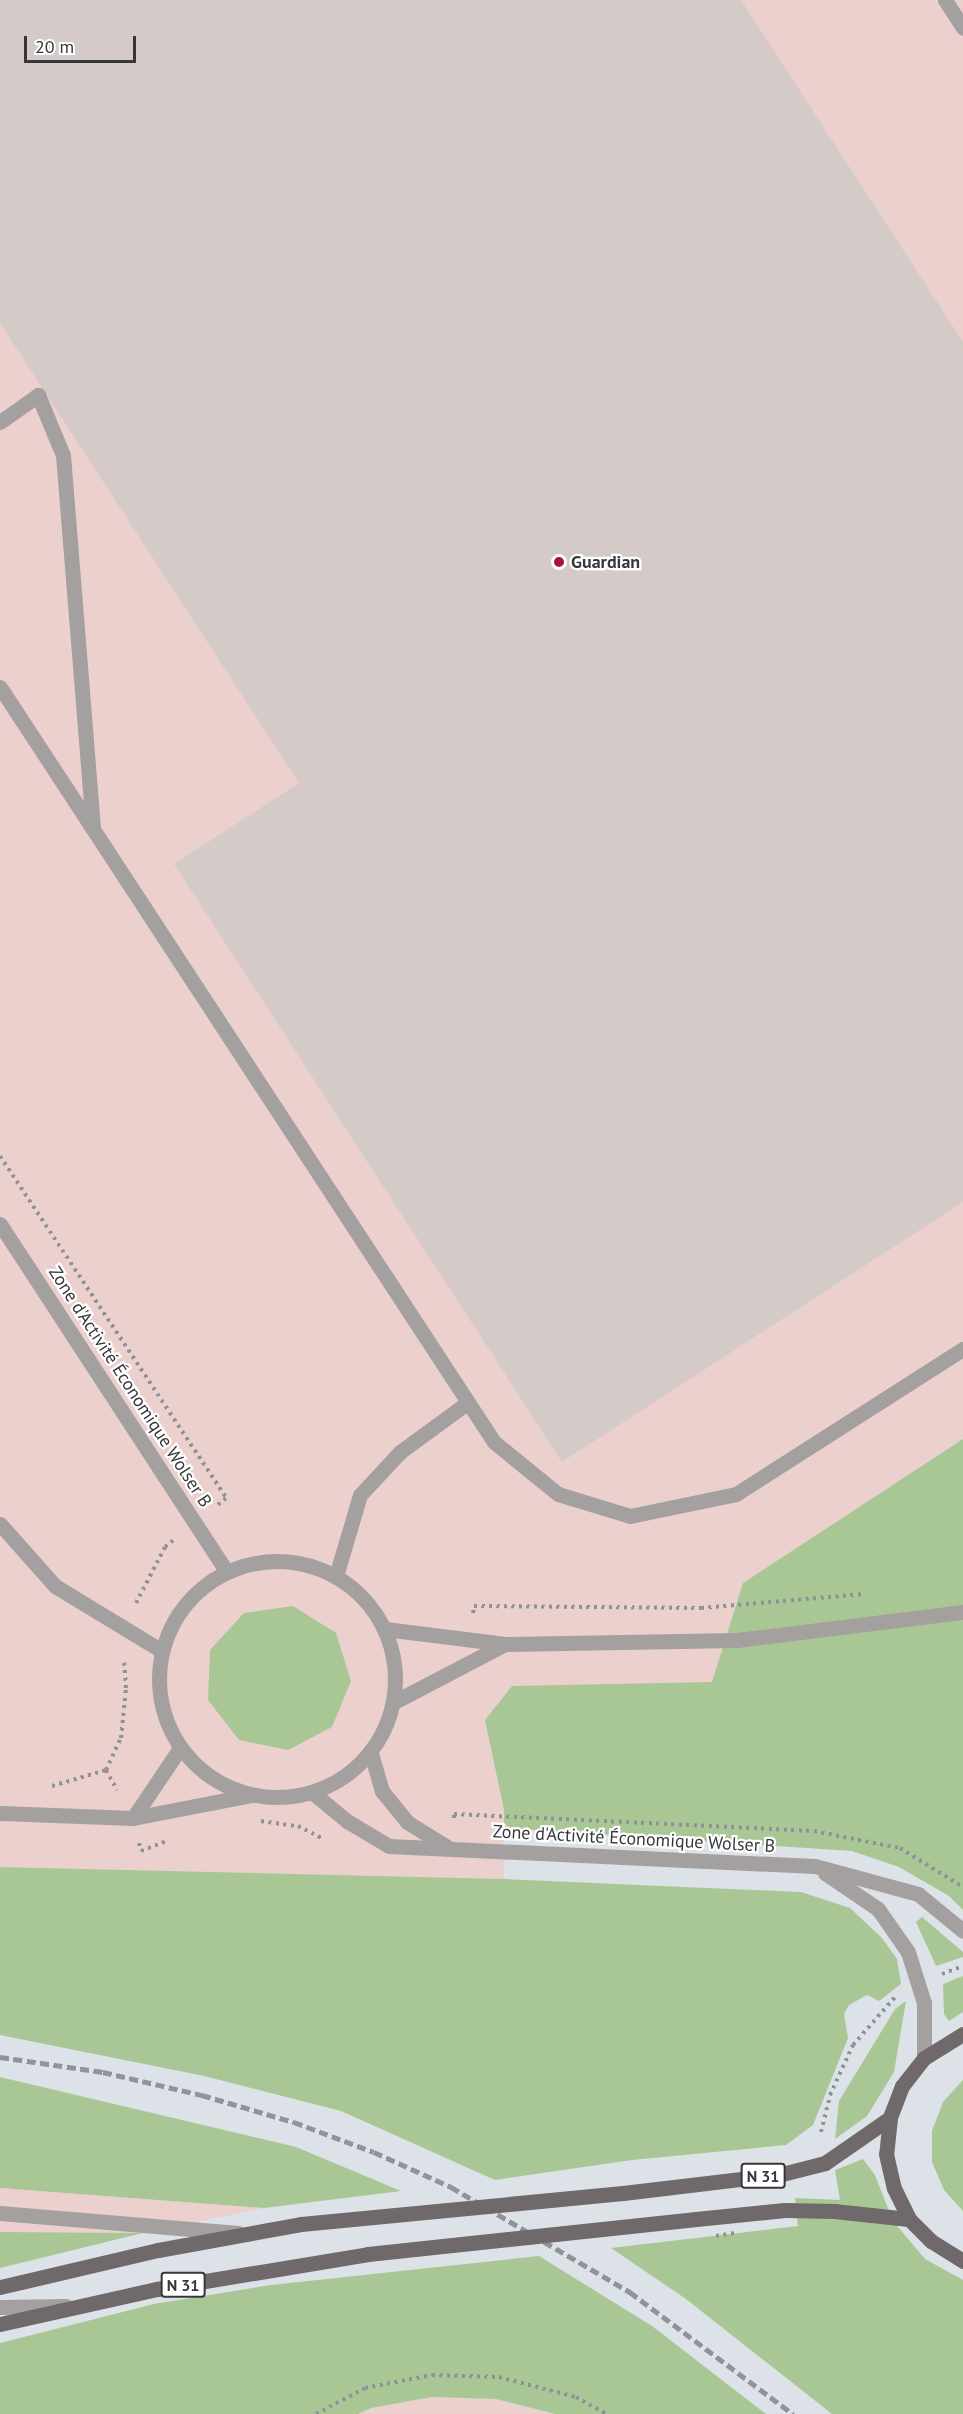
<!DOCTYPE html>
<meta charset="utf-8">
<style>
body{margin:0}
#map{position:relative;width:963px;height:2414px;overflow:hidden;background:#dde2e8;font-family:"PT Sans",sans-serif}
div>[style]{position:absolute}
[style*='--x']{left:calc(var(--x)*1px);top:calc(var(--y)*1px);width:calc(var(--w)*1px);rotate:calc(var(--a)*1deg)}
.industrial>*{inset:0;background:#ebd0ce}
.green>*{inset:0;background:#a9c795}
.building>*{inset:0;background:#d4cbc8}
.path>*{height:4px;margin-top:-2px;transform-origin:0;background:repeating-linear-gradient(90deg,#8e9296 0 3px,transparent 0 7.5px)}
.lane>*{height:15px;margin:-7.5px;padding:0 7.5px;transform-origin:7.5px;border-radius:7.5px;background:#a4a0a0}
.lane>.ring{margin:-7.5px;padding:0;box-sizing:content-box;background:none;border:15px solid #a4a0a0;border-radius:50%}
.primary>*{height:15px;margin:-7.5px;padding:0 7.5px;transform-origin:7.5px;border-radius:7.5px;background:#70696b}
.rail>*{height:4.5px;margin-top:-2.25px;transform-origin:0;background:repeating-linear-gradient(90deg,#909498 0 9px,transparent 0 13.5px)}
.path-bridge>*{height:4px;margin-top:-2px;transform-origin:0;background:repeating-linear-gradient(90deg,#8e9296 0 3px,transparent 0 7.5px)}
.primary-bridge>*{height:15px;margin:-7.5px;padding:0 7.5px;transform-origin:7.5px;border-radius:7.5px;background:#70696b}
.dots>*{width:16px;height:16px;translate:-50% -50%;box-sizing:border-box;border:3px solid #fff;border-radius:50%}
span{translate:-50% -50%;white-space:nowrap;text-align:center;line-height:1.15;-webkit-text-stroke:4.5px #fff;paint-order:stroke}
.shield-label span{padding:2px 4px;background:#fff;border:2px solid;border-radius:4px;-webkit-text-stroke-width:0}
.shield-label{font-size:16px;color:#35373a;font-weight:700}
.poi-label{font-size:18px;color:#35373a;font-weight:700}
.left{translate:0 -50%;text-align:left}
.street-label{font-size:18px;color:#35373a}
.scale{position:absolute;left:24px;top:36px;width:112px;height:27px;box-sizing:border-box;border:3px solid #35373a;border-top:0;padding-left:8px;font-size:18px;line-height:21px;white-space:nowrap;color:#35373a;-webkit-text-stroke:4px #fff;paint-order:stroke}
</style>
<div id="map">
<div class="industrial">
<div style="clip-path:polygon(0 0,963px 0,963px 1439px,743px 1583px,712px 1682px,512px 1687px,485px 1720px,504px 1810px,504px 1879px,0 1867px)"></div>
<div style="clip-path:polygon(0 2188px,264px 2208px,143px 2233px,0 2232px)"></div>
<div style="clip-path:polygon(432px 2397px,496px 2399px,555px 2414px,358px 2414px,371px 2408px)"></div>
</div>
<div class="green">
<div style="clip-path:polygon(963px 1439px,963px 1910px,949px 1896px,899px 1867px,852px 1851px,504px 1828px,504px 1810px,485px 1720px,512px 1686px,712px 1682px,743px 1583px)"></div>
<div style="clip-path:polygon(293px 1606px,336px 1633px,351px 1681px,332px 1727px,288px 1750px,239px 1740px,208px 1700px,210px 1650px,244px 1613px)"></div>
<div style="clip-path:polygon(0 1867px,504px 1879px,801px 1892px,850px 1908px,882px 1938px,897px 1959px,901px 1984px,879px 2001px,867px 1995px,849px 2005px,844px 2014px,848px 2038px,813px 2125px,786px 2145px,632px 2160px,495px 2180px,341px 2111px,204px 2076px,0 2035px)"></div>
<div style="clip-path:polygon(922px 1917px,963px 1952px,963px 1957px,936px 1966px,916px 1922px)"></div>
<div style="clip-path:polygon(963px 1976px,963px 2012px,949px 2021px,944px 2014px,943px 1984px)"></div>
<div style="clip-path:polygon(906px 2001px,894px 2072px,867px 2116px,835px 2139px,839px 2101px,895px 2009px)"></div>
<div style="clip-path:polygon(0 2077px,296px 2147px,401px 2191px,264px 2208px,0 2188px)"></div>
<div style="clip-path:polygon(963px 2080px,963px 2211px,944px 2190px,932px 2162px,932px 2131px,943px 2102px)"></div>
<div style="clip-path:polygon(863px 2159px,875px 2175px,893px 2221px,925px 2259px,963px 2280px,963px 2414px,832px 2414px,686px 2299px,611px 2248px,798px 2226px,795px 2198px,840px 2200px,835px 2170px)"></div>
<div style="clip-path:polygon(0 2232px,143px 2233px,0 2268px)"></div>
<div style="clip-path:polygon(539px 2256px,652px 2326px,766px 2414px,555px 2414px,496px 2399px,432px 2397px,371px 2408px,358px 2414px,0 2414px,0 2343px,154px 2304px,271px 2285px)"></div>
</div>
<div class="building">
<div style="clip-path:polygon(0 0,741px 0,963px 342px,963px 1202px,562px 1462px,174px 864px,299px 783px,0 323px)"></div>
</div>
<div class="path">
<div style="--x:0;--y:1156;--w:410;--a:56.5"></div>
<div style="--x:226;--y:1498;--w:13;--a:141"></div>
<div style="--x:136;--y:1603;--w:63;--a:-62.6"></div>
<div style="--x:165;--y:1547;--w:13;--a:-39"></div>
<div style="--x:473;--y:1613;--w:7;--a:-82"></div>
<div style="--x:474;--y:1606;--w:227;--a:0.5"></div>
<div style="--x:701;--y:1608;--w:164;--a:-4.9"></div>
<div style="--x:106;--y:1770;--w:23;--a:61"></div>
<div style="--x:52;--y:1786;--w:56;--a:-16.5"></div>
<div style="--x:106;--y:1770;--w:35;--a:-65"></div>
<div style="--x:121;--y:1738;--w:50;--a:-84.3"></div>
<div style="--x:126;--y:1688;--w:28;--a:-94"></div>
<div style="--x:454;--y:1818;--w:4;--a:-90"></div>
<div style="--x:454;--y:1814;--w:360;--a:2.7"></div>
<div style="--x:814;--y:1831;--w:88;--a:11.2"></div>
<div style="--x:900;--y:1848;--w:74;--a:31.8"></div>
<div style="--x:261;--y:1821;--w:37;--a:8"></div>
<div style="--x:298;--y:1826;--w:27;--a:27"></div>
<div style="--x:139;--y:1843;--w:8;--a:76"></div>
<div style="--x:141;--y:1851;--w:26;--a:-21"></div>
<div style="--x:942;--y:1974;--w:22;--a:-21"></div>
<div style="--x:821;--y:2132;--w:38;--a:-76"></div>
<div style="--x:830;--y:2095;--w:55;--a:-65.3"></div>
<div style="--x:853;--y:2045;--w:64;--a:-48.8"></div>
<div style="--x:316;--y:2414;--w:55;--a:-28"></div>
<div style="--x:365;--y:2388;--w:68;--a:-11"></div>
<div style="--x:432;--y:2375;--w:67;--a:1.7"></div>
<div style="--x:499;--y:2377;--w:80;--a:14.6"></div>
<div style="--x:576;--y:2397;--w:35;--a:29"></div>
</div>
<div class="lane">
<div style="--x:945;--y:0;--w:33;--a:57"></div>
<div style="--x:0;--y:422;--w:47;--a:-35.4"></div>
<div style="--x:38;--y:395;--w:65;--a:67.4"></div>
<div style="--x:63;--y:455;--w:374;--a:85.4"></div>
<div style="--x:0;--y:687;--w:902;--a:56.8"></div>
<div style="--x:494;--y:1442;--w:82;--a:39.1"></div>
<div style="--x:558;--y:1494;--w:75;--a:17"></div>
<div style="--x:630;--y:1516;--w:108;--a:-11.7"></div>
<div style="--x:736;--y:1494;--w:269;--a:-32.6"></div>
<div style="--x:0;--y:1224;--w:415;--a:56.9"></div>
<div style="--x:0;--y:1524;--w:83;--a:48.4"></div>
<div style="--x:55;--y:1586;--w:125;--a:31.3"></div>
<div class="ring" style="left:159px;top:1561px;width:221px;height:221px"></div>
<div style="--x:336;--y:1576;--w:84;--a:-73.5"></div>
<div style="--x:360;--y:1495;--w:59;--a:-47.1"></div>
<div style="--x:400;--y:1452;--w:83;--a:-36.2"></div>
<div style="--x:385;--y:1629;--w:121;--a:7.1"></div>
<div style="--x:505;--y:1644;--w:232;--a:-1"></div>
<div style="--x:737;--y:1640;--w:228;--a:-7.1"></div>
<div style="--x:394;--y:1702;--w:125;--a:-27.6"></div>
<div style="--x:371;--y:1753;--w:40;--a:74"></div>
<div style="--x:382;--y:1791;--w:40;--a:51"></div>
<div style="--x:407;--y:1822;--w:49;--a:31.8"></div>
<div style="--x:313;--y:1793;--w:44;--a:39.5"></div>
<div style="--x:347;--y:1821;--w:49;--a:30.8"></div>
<div style="--x:389;--y:1846;--w:426;--a:2.7"></div>
<div style="--x:815;--y:1866;--w:107;--a:15.2"></div>
<div style="--x:918;--y:1894;--w:58;--a:39.4"></div>
<div style="--x:0;--y:1813;--w:133;--a:2.2"></div>
<div style="--x:133;--y:1818;--w:120;--a:-11"></div>
<div style="--x:133;--y:1818;--w:84;--a:-56.1"></div>
<div style="--x:825;--y:1873;--w:64;--a:34.2"></div>
<div style="--x:878;--y:1909;--w:52;--a:55.1"></div>
<div style="--x:908;--y:1952;--w:53;--a:72.6"></div>
<div style="--x:924;--y:2003;--w:55;--a:90"></div>
<div style="--x:0;--y:2213;--w:239;--a:4.8"></div>
<div style="--x:0;--y:2307;--w:66;--a:-0.9"></div>
</div>
<div class="primary">
<div style="--x:963;--y:2034;--w:46;--a:148.4"></div>
<div style="--x:924;--y:2058;--w:36;--a:128"></div>
<div style="--x:902;--y:2086;--w:34;--a:111"></div>
<div style="--x:890;--y:2118;--w:36;--a:96"></div>
<div style="--x:886;--y:2154;--w:35;--a:77"></div>
<div style="--x:894;--y:2188;--w:34;--a:64"></div>
<div style="--x:909;--y:2219;--w:31;--a:45"></div>
<div style="--x:931;--y:2241;--w:38;--a:32"></div>
<div style="--x:623;--y:2193;--w:160;--a:-6.8"></div>
<div style="--x:782;--y:2174;--w:44;--a:-14.3"></div>
<div style="--x:825;--y:2163;--w:79;--a:-34.7"></div>
<div style="--x:696;--y:2219;--w:89;--a:-5.8"></div>
<div style="--x:785;--y:2210;--w:49;--a:1.2"></div>
<div style="--x:834;--y:2211;--w:75;--a:6.1"></div>
<div style="--x:0;--y:2287;--w:162;--a:-13.2"></div>
<div style="--x:158;--y:2250;--w:145;--a:-10.3"></div>
<div style="--x:0;--y:2324;--w:161;--a:-12.6"></div>
<div style="--x:157;--y:2289;--w:214;--a:-9.4"></div>
</div>
<div class="rail">
<div style="--x:0;--y:2057;--w:104;--a:8.3"></div>
<div style="--x:103;--y:2072;--w:102;--a:13.1"></div>
<div style="--x:202;--y:2095;--w:96;--a:16.4"></div>
<div style="--x:294;--y:2122;--w:85;--a:20.6"></div>
<div style="--x:374;--y:2152;--w:85;--a:24.4"></div>
<div style="--x:451;--y:2187;--w:208;--a:30.4"></div>
<div style="--x:630;--y:2292;--w:204;--a:36.8"></div>
</div>
<div class="path-bridge">
<div style="--x:716;--y:2236;--w:20;--a:-9"></div>
</div>
<div class="primary-bridge">
<div style="--x:301;--y:2224;--w:323;--a:-5.5"></div>
<div style="--x:368;--y:2254;--w:330;--a:-6.1"></div>
</div>
<div class="dots">
<div style="left:559px;top:562px;background:#a81242"></div>
</div>
<div class="shield-label">
<span style="left:763px;top:2176px">N 31</span>
<span style="left:183px;top:2285px">N 31</span>
</div>
<div class="poi-label">
<span class="left" style="left:571px;top:562px">Guardian</span>
</div>
<div class="street-label">
<span style="left:130px;top:1387px;rotate:57deg">Zone d'Activité Économique Wolser B</span>
<span style="left:634px;top:1839px;rotate:3deg">Zone d'Activité Économique Wolser B</span>
</div>
<div class="scale">20 m</div>
</div>
